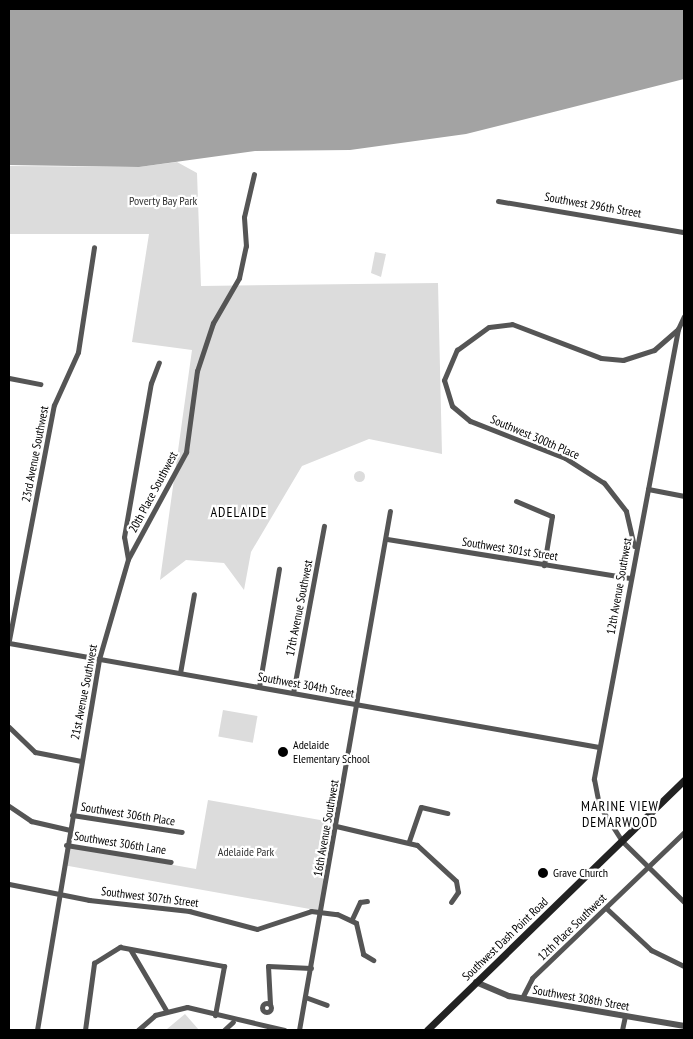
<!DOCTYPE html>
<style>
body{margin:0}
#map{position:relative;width:693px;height:1039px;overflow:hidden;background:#fff;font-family:"PT Sans Narrow",sans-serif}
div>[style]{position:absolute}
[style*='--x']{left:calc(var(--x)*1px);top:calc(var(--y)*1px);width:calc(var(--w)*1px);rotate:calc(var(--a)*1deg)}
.green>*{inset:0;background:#dcdcdc;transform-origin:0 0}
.round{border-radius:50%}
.water>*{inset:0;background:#a3a3a3}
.minor>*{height:5px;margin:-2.5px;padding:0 2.5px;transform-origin:2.5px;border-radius:2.5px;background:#555}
.minor>.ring{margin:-2.5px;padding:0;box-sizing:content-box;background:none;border:5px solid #555;border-radius:50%}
.tertiary>*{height:5.5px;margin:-2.75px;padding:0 2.75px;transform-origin:2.75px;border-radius:2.75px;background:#555}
.secondary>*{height:7px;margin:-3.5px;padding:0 3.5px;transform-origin:3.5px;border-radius:3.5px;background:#222}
.dots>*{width:14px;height:14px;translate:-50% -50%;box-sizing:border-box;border:2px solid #fff;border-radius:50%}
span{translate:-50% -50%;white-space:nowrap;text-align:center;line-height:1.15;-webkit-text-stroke:4.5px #fff;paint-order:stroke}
.park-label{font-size:12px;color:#333}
.street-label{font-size:12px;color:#000}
.poi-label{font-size:12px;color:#000}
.left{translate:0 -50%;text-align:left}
.neighbourhood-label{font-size:14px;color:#000;letter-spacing:1px}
.frame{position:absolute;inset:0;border:10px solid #000;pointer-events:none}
</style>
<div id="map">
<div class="green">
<div style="clip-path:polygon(177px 162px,197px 173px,201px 286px,438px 283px,442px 454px,369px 439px,302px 466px,251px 552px,244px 590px,224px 563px,186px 560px,160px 580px,192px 350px,132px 342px,149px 234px,9px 234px,9px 166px,139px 167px)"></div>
<div style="clip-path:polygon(375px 252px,386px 254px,381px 277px,371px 273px)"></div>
<div class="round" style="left:353.5px;top:470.5px;width:11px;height:11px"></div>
<div style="left:223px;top:710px;width:35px;height:27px;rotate:10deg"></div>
<div style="clip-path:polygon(208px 800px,337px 823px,321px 911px,63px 865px,66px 846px,196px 869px)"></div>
<div style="clip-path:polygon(185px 1014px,199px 1030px,168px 1030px,167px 1029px)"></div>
</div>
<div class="water">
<div style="clip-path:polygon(9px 9px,684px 9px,684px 79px,466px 134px,350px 150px,255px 151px,139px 167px,9px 165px)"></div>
</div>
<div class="minor">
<div style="--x:498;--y:201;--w:189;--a:9.5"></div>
<div style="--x:678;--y:329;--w:458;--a:100.6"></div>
<div style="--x:594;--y:779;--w:26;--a:79"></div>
<div style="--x:599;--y:805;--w:43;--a:57.4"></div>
<div style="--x:622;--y:841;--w:87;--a:44.5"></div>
<div style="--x:9;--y:378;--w:32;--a:11"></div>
<div style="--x:648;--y:489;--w:37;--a:11"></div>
<div style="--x:516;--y:501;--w:39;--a:23"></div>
<div style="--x:552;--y:516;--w:50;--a:99.3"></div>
<div style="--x:387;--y:539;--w:246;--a:9.1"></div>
<div style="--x:634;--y:546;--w:36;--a:-103"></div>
<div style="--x:626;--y:511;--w:36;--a:-128"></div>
<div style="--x:604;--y:483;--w:46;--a:-147.3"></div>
<div style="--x:565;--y:458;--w:102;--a:-158.7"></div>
<div style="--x:470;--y:421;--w:23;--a:-140"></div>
<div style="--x:452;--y:406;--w:27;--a:-107"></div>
<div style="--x:444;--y:380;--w:33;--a:-67"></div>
<div style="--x:457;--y:350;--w:39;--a:-36"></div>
<div style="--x:489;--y:327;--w:23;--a:-7"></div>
<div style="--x:512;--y:324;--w:95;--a:20.9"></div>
<div style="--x:601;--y:358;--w:22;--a:5"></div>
<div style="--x:623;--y:360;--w:33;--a:-18"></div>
<div style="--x:654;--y:350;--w:32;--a:-41"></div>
<div style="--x:678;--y:329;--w:14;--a:-65"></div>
<div style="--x:128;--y:559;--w:122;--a:-61.5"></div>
<div style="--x:186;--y:452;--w:82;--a:-82.3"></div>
<div style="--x:197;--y:371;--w:51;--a:-71.6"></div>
<div style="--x:213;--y:323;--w:52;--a:-60"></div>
<div style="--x:239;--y:278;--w:33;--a:-78"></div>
<div style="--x:246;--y:246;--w:29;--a:-94"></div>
<div style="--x:244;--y:217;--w:44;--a:-76.9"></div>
<div style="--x:9;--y:640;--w:239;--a:-79.2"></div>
<div style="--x:54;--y:405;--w:58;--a:-65.6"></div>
<div style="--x:78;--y:352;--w:106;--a:-81.3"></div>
<div style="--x:9;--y:643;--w:599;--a:10"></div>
<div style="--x:180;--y:673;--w:80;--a:-80"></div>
<div style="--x:259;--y:687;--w:120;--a:-80.4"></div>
<div style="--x:293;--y:693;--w:170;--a:-79.5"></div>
<div style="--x:9;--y:727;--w:36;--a:44"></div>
<div style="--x:35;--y:752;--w:47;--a:11.1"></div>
<div style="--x:9;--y:806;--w:27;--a:34"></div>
<div style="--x:31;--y:821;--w:39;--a:13"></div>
<div style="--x:72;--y:815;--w:111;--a:8.8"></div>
<div style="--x:336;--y:826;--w:83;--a:13.2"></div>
<div style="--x:417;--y:845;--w:53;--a:42.7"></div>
<div style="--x:456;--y:881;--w:11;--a:80"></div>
<div style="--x:458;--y:892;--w:12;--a:125"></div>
<div style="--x:409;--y:841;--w:36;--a:-71"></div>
<div style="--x:421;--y:807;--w:27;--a:13"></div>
<div style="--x:66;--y:845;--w:106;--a:9.2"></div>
<div style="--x:9;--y:884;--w:82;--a:11.3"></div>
<div style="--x:89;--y:900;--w:101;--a:6.3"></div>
<div style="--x:189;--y:911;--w:70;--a:14.8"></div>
<div style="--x:257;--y:929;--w:57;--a:-18.4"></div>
<div style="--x:311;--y:911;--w:26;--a:7"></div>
<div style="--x:337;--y:914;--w:21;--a:25"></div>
<div style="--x:356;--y:923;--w:32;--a:77"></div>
<div style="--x:363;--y:954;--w:12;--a:31"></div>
<div style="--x:606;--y:908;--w:62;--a:43"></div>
<div style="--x:651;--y:950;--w:37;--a:26"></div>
<div style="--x:352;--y:919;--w:19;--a:-65"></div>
<div style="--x:360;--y:902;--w:7;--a:-8"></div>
<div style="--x:130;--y:949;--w:71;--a:59.5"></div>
<div style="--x:305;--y:997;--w:23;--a:20"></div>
<div style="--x:522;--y:998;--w:22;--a:-63"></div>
<div style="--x:532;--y:978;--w:211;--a:-43.8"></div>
<div class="ring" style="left:262.5px;top:1003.5px;width:4px;height:4px"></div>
<div style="--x:270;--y:1004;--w:38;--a:-93"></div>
<div style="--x:268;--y:966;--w:43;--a:2.7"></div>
<div style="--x:37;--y:1030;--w:376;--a:-80.5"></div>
<div style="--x:99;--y:659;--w:104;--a:-73.8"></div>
<div style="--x:128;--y:559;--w:22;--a:-100"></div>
<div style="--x:124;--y:537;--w:156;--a:-80.1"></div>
<div style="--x:151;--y:383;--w:22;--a:-69"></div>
<div style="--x:85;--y:1030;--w:68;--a:-82.3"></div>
<div style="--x:94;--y:963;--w:31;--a:-32"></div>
<div style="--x:120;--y:947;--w:106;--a:10.4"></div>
<div style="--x:224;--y:966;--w:50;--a:100.4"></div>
<div style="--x:138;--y:1030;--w:23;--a:-41"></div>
<div style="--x:155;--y:1015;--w:33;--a:-14"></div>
<div style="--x:187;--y:1007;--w:100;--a:13.3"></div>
<div style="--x:224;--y:1030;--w:12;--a:-42"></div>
<div style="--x:299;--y:1030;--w:527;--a:-80.06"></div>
<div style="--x:622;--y:1030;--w:14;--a:-78"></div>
</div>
<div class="tertiary">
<div style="--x:476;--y:982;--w:36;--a:23"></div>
<div style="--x:509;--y:996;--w:178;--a:9.7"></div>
</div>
<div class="secondary">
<div style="--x:427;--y:1030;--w:359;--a:-44.2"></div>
</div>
<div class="dots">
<div style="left:283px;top:752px;background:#000"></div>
<div style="left:543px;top:873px;background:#000"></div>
</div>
<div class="park-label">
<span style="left:163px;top:201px">Poverty Bay Park</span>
<span style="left:246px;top:852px">Adelaide Park</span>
</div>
<div class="street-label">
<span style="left:593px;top:205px;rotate:10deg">Southwest 296th Street</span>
<span style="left:535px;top:437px;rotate:23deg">Southwest 300th Place</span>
<span style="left:35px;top:454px;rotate:-79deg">23rd Avenue Southwest</span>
<span style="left:153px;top:492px;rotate:-62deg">20th Place Southwest</span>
<span style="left:510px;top:549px;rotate:9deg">Southwest 301st Street</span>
<span style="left:619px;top:586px;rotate:-80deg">12th Avenue Southwest</span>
<span style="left:299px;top:608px;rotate:-79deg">17th Avenue Southwest</span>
<span style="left:306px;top:685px;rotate:10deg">Southwest 304th Street</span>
<span style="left:84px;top:692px;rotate:-79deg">21st Avenue Southwest</span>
<span style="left:128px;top:814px;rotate:9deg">Southwest 306th Place</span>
<span style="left:326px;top:828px;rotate:-80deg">16th Avenue Southwest</span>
<span style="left:120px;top:843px;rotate:9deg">Southwest 306th Lane</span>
<span style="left:150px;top:897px;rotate:7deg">Southwest 307th Street</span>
<span style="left:572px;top:927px;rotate:-44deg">12th Place Southwest</span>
<span style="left:505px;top:939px;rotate:-44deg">Southwest Dash Point Road</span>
<span style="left:581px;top:998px;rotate:10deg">Southwest 308th Street</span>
</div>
<div class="poi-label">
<span class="left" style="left:293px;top:752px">Adelaide<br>Elementary School</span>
<span class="left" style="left:553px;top:873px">Grave Church</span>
</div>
<div class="neighbourhood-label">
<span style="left:239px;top:512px">ADELAIDE</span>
<span style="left:620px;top:814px">MARINE VIEW<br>DEMARWOOD</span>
</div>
<div class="frame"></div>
</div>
